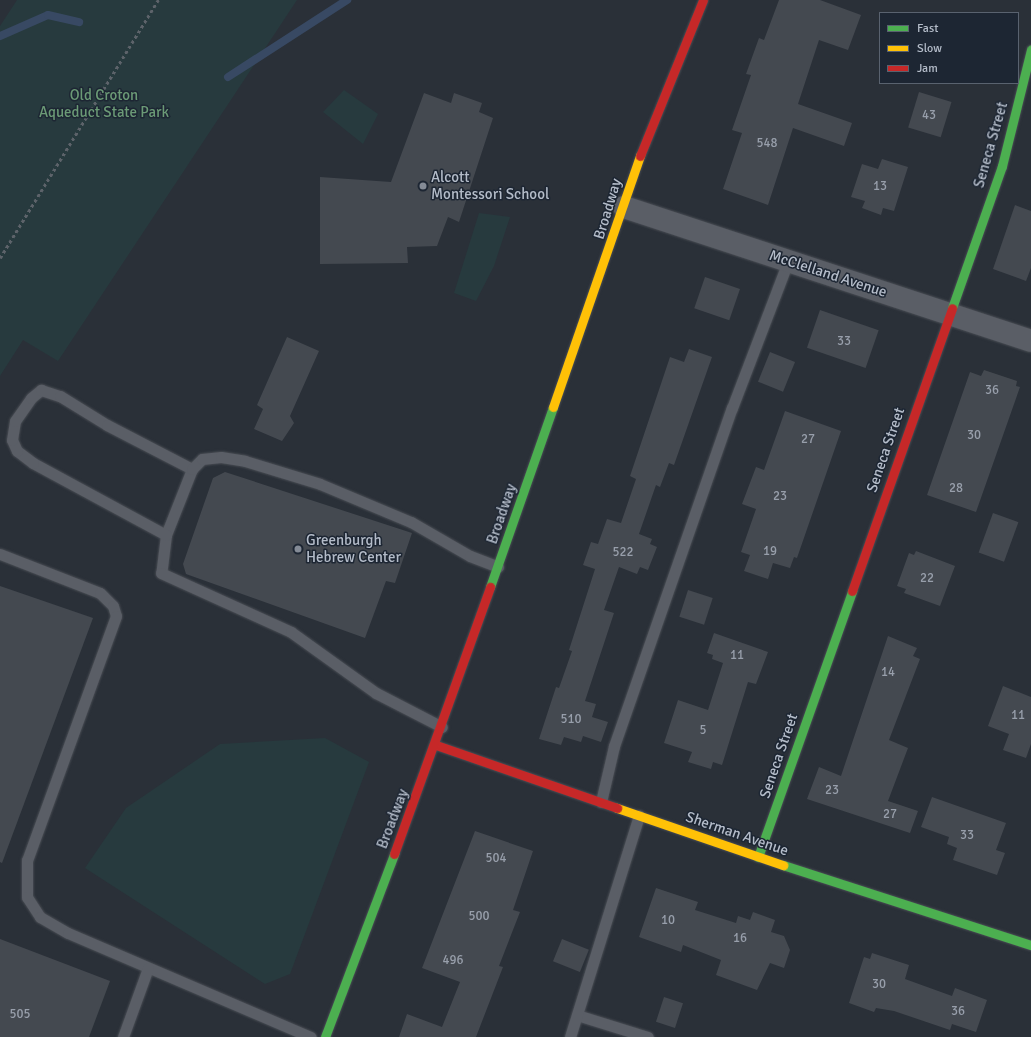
<!DOCTYPE html>
<style>
body{margin:0}
#map{position:relative;width:1031px;height:1037px;overflow:hidden;background:#2a3038;font-family:Signika,sans-serif}
div>[style]{position:absolute}
[style*='--x']{left:calc(var(--x)*1px);top:calc(var(--y)*1px);width:calc(var(--w)*1px);rotate:calc(var(--a)*1deg)}
.green>*{inset:0;background:#273a3e}
.stream>*{height:8px;margin:-4px;padding:0 4px;transform-origin:4px;border-radius:4px;background:#384963}
.building>*{inset:0;background:#444950;transform-origin:0 0}
.path>*{height:2.5px;margin-top:-1.25px;transform-origin:0;background:repeating-linear-gradient(90deg,#5d636a 0 3px,transparent 0 6px)}
.roads{filter:drop-shadow(0 0 1px #484c53) drop-shadow(0 0 1px #484c53)}
.lane>*{height:11px;margin:-5.5px;padding:0 5.5px;transform-origin:5.5px;border-radius:5.5px;background:#5a5e66}
.street>*{height:22px;margin:-11px;padding:0 11px;transform-origin:11px;border-radius:11px;background:#5a5e66}
.fast>*{height:9px;margin:-4.5px;padding:0 4.5px;transform-origin:4.5px;border-radius:4.5px;background:#4caf50}
.slow>*{height:9px;margin:-4.5px;padding:0 4.5px;transform-origin:4.5px;border-radius:4.5px;background:#ffc107}
.jam>*{height:9px;margin:-4.5px;padding:0 4.5px;transform-origin:4.5px;border-radius:4.5px;background:#c62828}
.dots>*{width:11px;height:11px;translate:-50% -50%;box-sizing:border-box;border:2px solid #1d2633;border-radius:50%}
span{translate:-50% -50%;white-space:nowrap;text-align:center;line-height:1.15;-webkit-text-stroke:3px #1d2633;paint-order:stroke}
.number-label{font-size:13px;color:#989fab}
.number-label span{-webkit-text-stroke-width:0}
.park-label{font-size:15px;color:#6b9a76}
.street-label{font-size:15px;color:#b4bcc9}
.poi-label{font-size:15px;color:#b4bcc9}
.left{translate:0 -50%;text-align:left}
.legend{position:absolute;left:879px;top:12px;width:140px;height:72px;box-sizing:border-box;background:#1d2633;border:1px solid #59626f;margin:0;padding:5px 7px;list-style:none;font-size:12px;color:#b4bcc9}
.legend li{display:flex;align-items:center;gap:8px;height:20px}
.legend b{width:20px;border:1px solid #59626f}
</style>
<div id="map">
<div class="green">
<div style="clip-path:polygon(17px 0,297px 0,58px 361px,23px 340px,0 376px,0 26px)"></div>
<div style="clip-path:polygon(344px 90px,378px 114px,363px 144px,323px 112px)"></div>
<div style="clip-path:polygon(479px 213px,510px 217px,494px 266px,476px 301px,454px 293px)"></div>
<div style="clip-path:polygon(325px 738px,369px 762px,290px 974px,265px 984px,85px 868px,126px 808px,220px 744px)"></div>
</div>
<div class="stream">
<div style="--x:0;--y:36;--w:52;--a:-23.6"></div>
<div style="--x:48;--y:15;--w:32;--a:13"></div>
<div style="--x:228;--y:77;--w:142;--a:-32.9"></div>
</div>
<div class="building">
<div style="clip-path:polygon(779px 0,820px 0,861px 15px,848px 50px,819px 40px,798px 104px,852px 123px,844px 146px,793px 128px,768px 205px,723px 189px,742px 133px,732px 130px,751px 75px,746px 74px,759px 38px,764px 40px)"></div>
<div style="left:919px;top:92px;width:34px;height:37px;rotate:17deg"></div>
<div style="clip-path:polygon(424px 93px,451px 103px,454px 93px,482px 103px,479px 112px,493px 118px,459px 222px,448px 217px,437px 246px,407px 247px,408px 263px,320px 264px,320px 177px,391px 182px)"></div>
<div style="clip-path:polygon(882px 159px,908px 167px,894px 211px,883px 208px,881px 215px,862px 208px,865px 201px,851px 197px,862px 164px,878px 169px)"></div>
<div style="clip-path:polygon(1015px 205px,1031px 211px,1031px 268px,1026px 281px,993px 269px)"></div>
<div style="left:705px;top:277px;width:37px;height:33px;rotate:19deg"></div>
<div style="left:820px;top:310px;width:62px;height:40px;rotate:19deg"></div>
<div style="clip-path:polygon(287px 337px,319px 351px,290px 416px,294px 423px,282px 441px,254px 429px,263px 409px,257px 405px)"></div>
<div style="clip-path:polygon(689px 349px,712px 357px,674px 465px,669px 463px,660px 487px,656px 485px,639px 534px,652px 539px,650px 544px,657px 547px,648px 570px,640px 567px,637px 574px,619px 567px,604px 610px,614px 613px,585px 701px,596px 704px,592px 717px,608px 722px,601px 742px,583px 736px,581px 742px,564px 737px,561px 745px,539px 739px,556px 687px,559px 688px,572px 651px,569px 650px,595px 569px,583px 565px,591px 542px,598px 544px,607px 519px,621px 523px,636px 479px,630px 476px,670px 357px,684px 362px)"></div>
<div style="left:770px;top:352px;width:27px;height:32px;rotate:22deg"></div>
<div style="clip-path:polygon(984px 370px,1017px 381px,1016px 386px,1020px 387px,976px 512px,927px 495px,970px 372px,981px 376px)"></div>
<div style="clip-path:polygon(785px 411px,841px 431px,797px 558px,794px 557px,790px 568px,773px 563px,768px 579px,744px 571px,750px 555px,741px 552px,756px 509px,742px 504px,756px 467px,764px 470px)"></div>
<div style="clip-path:polygon(225px 472px,412px 533px,395px 583px,386px 581px,365px 638px,186px 574px,183px 564px,213px 478px)"></div>
<div style="left:993px;top:513px;width:27px;height:42px;rotate:20deg"></div>
<div style="clip-path:polygon(916px 551px,955px 566px,940px 606px,904px 593px,906px 589px,897px 586px,909px 553px,914px 555px)"></div>
<div style="clip-path:polygon(0 586px,93px 618px,2px 863px,0 862px)"></div>
<div style="left:688px;top:590px;width:26px;height:28px;rotate:18deg"></div>
<div style="clip-path:polygon(714px 633px,768px 652px,756px 684px,748px 682px,722px 765px,713px 762px,711px 769px,688px 762px,692px 752px,664px 743px,678px 700px,708px 710px,723px 663px,712px 659px,713px 655px,707px 653px)"></div>
<div style="clip-path:polygon(888px 636px,917px 648px,913px 656px,920px 659px,889px 740px,908px 748px,888px 801px,918px 811px,910px 833px,807px 799px,819px 767px,841px 776px)"></div>
<div style="clip-path:polygon(1003px 686px,1031px 697px,1031px 744px,1026px 758px,1003px 750px,1009px 734px,988px 726px)"></div>
<div style="clip-path:polygon(932px 797px,1006px 823px,996px 850px,1005px 853px,997px 875px,953px 860px,957px 848px,947px 844px,949px 837px,921px 827px)"></div>
<div style="clip-path:polygon(475px 831px,533px 851px,513px 910px,520px 912px,499px 966px,503px 967px,476px 1037px,399px 1037px,407px 1014px,442px 1027px,460px 982px,422px 968px)"></div>
<div style="clip-path:polygon(656px 888px,698px 902px,695px 910px,736px 923px,738px 916px,750px 920px,753px 912px,775px 920px,771px 932px,784px 936px,790px 950px,784px 968px,770px 963px,757px 990px,716px 975px,721px 960px,683px 945px,681px 952px,639px 937px)"></div>
<div style="clip-path:polygon(0 939px,110px 981px,89px 1037px,0 1037px)"></div>
<div style="left:562px;top:939px;width:29px;height:24px;rotate:22deg"></div>
<div style="clip-path:polygon(872px 953px,909px 965px,905px 979px,952px 996px,955px 988px,987px 1000px,976px 1032px,952px 1024px,950px 1030px,894px 1011px,876px 1008px,874px 1012px,849px 1003px,864px 957px,870px 959px)"></div>
<div style="left:664px;top:997px;width:20px;height:26px;rotate:18deg"></div>
</div>
<div class="path">
<div style="--x:0;--y:258;--w:303;--a:-58.5"></div>
</div>
<div class="roads">
<div class="lane">
<div style="--x:192;--y:469;--w:71;--a:111.5"></div>
<div style="--x:166;--y:535;--w:38;--a:97"></div>
<div style="--x:161;--y:573;--w:143;--a:24.4"></div>
<div style="--x:291;--y:632;--w:105;--a:35.7"></div>
<div style="--x:376;--y:693;--w:74;--a:27.3"></div>
<div style="--x:166;--y:535;--w:151;--a:-151.6"></div>
<div style="--x:33;--y:463;--w:20;--a:-143"></div>
<div style="--x:17;--y:451;--w:12;--a:-114"></div>
<div style="--x:12;--y:440;--w:19;--a:-81"></div>
<div style="--x:15;--y:421;--w:28;--a:-55"></div>
<div style="--x:31;--y:398;--w:13;--a:-39"></div>
<div style="--x:41;--y:390;--w:20;--a:18"></div>
<div style="--x:60;--y:396;--w:55;--a:31.7"></div>
<div style="--x:107;--y:425;--w:96;--a:27.4"></div>
<div style="--x:192;--y:469;--w:14;--a:-45"></div>
<div style="--x:202;--y:459;--w:19;--a:-6"></div>
<div style="--x:221;--y:457;--w:24;--a:9"></div>
<div style="--x:245;--y:461;--w:78;--a:17"></div>
<div style="--x:320;--y:484;--w:99;--a:22.7"></div>
<div style="--x:411;--y:522;--w:68;--a:30"></div>
<div style="--x:470;--y:556;--w:30;--a:21"></div>
<div style="--x:0;--y:554;--w:107;--a:21.3"></div>
<div style="--x:100;--y:593;--w:18;--a:45"></div>
<div style="--x:113;--y:606;--w:10;--a:73"></div>
<div style="--x:116;--y:616;--w:260;--a:110"></div>
<div style="--x:27;--y:860;--w:37;--a:90"></div>
<div style="--x:27;--y:897;--w:24;--a:57"></div>
<div style="--x:40;--y:917;--w:32;--a:30"></div>
<div style="--x:68;--y:933;--w:264;--a:23.2"></div>
<div style="--x:601;--y:802;--w:57;--a:-76.9"></div>
<div style="--x:614;--y:746;--w:358;--a:-70.8"></div>
<div style="--x:732;--y:408;--w:157;--a:-69.1"></div>
<div style="--x:577;--y:1015;--w:74;--a:17.2"></div>
<div style="--x:123;--y:1037;--w:73;--a:-70.1"></div>
<div style="--x:570;--y:1037;--w:232;--a:-72.7"></div>
</div>
<div class="street">
<div style="--x:624;--y:207;--w:428;--a:18.2"></div>
</div>
<div class="fast">
<div style="--x:952;--y:308;--w:151;--a:-70.6"></div>
<div style="--x:1002;--y:166;--w:120;--a:-76"></div>
<div style="--x:490;--y:587;--w:191;--a:-70.7"></div>
<div style="--x:758;--y:857;--w:282;--a:-70.5"></div>
<div style="--x:783;--y:865;--w:261;--a:17.9"></div>
<div style="--x:325;--y:1037;--w:196;--a:-69.3"></div>
</div>
<div class="slow">
<div style="--x:553;--y:407;--w:266;--a:-70.9"></div>
<div style="--x:617;--y:808;--w:176;--a:19"></div>
</div>
<div class="jam">
<div style="--x:640;--y:156;--w:168;--a:-68"></div>
<div style="--x:852;--y:591;--w:300;--a:-70.5"></div>
<div style="--x:436;--y:745;--w:192;--a:19.2"></div>
<div style="--x:394;--y:854;--w:284;--a:-70.2"></div>
</div>
</div>
<div class="dots">
<div style="left:423px;top:186px;background:#848b96"></div>
<div style="left:298px;top:549px;background:#848b96"></div>
</div>
<div class="number-label">
<span style="left:929px;top:115px">43</span>
<span style="left:767px;top:143px">548</span>
<span style="left:880px;top:186px">13</span>
<span style="left:844px;top:341px">33</span>
<span style="left:992px;top:390px">36</span>
<span style="left:974px;top:435px">30</span>
<span style="left:808px;top:439px">27</span>
<span style="left:956px;top:488px">28</span>
<span style="left:780px;top:496px">23</span>
<span style="left:770px;top:551px">19</span>
<span style="left:623px;top:552px">522</span>
<span style="left:927px;top:578px">22</span>
<span style="left:737px;top:655px">11</span>
<span style="left:888px;top:672px">14</span>
<span style="left:1018px;top:715px">11</span>
<span style="left:571px;top:719px">510</span>
<span style="left:703px;top:730px">5</span>
<span style="left:832px;top:790px">23</span>
<span style="left:890px;top:814px">27</span>
<span style="left:967px;top:835px">33</span>
<span style="left:496px;top:858px">504</span>
<span style="left:479px;top:916px">500</span>
<span style="left:668px;top:920px">10</span>
<span style="left:740px;top:938px">16</span>
<span style="left:453px;top:960px">496</span>
<span style="left:879px;top:984px">30</span>
<span style="left:958px;top:1011px">36</span>
<span style="left:20px;top:1014px">505</span>
</div>
<div class="park-label">
<span style="left:104px;top:104px">Old Croton<br>Aqueduct State Park</span>
</div>
<div class="street-label">
<span style="left:991px;top:145px;rotate:-74deg">Seneca Street</span>
<span style="left:608px;top:209px;rotate:-73deg">Broadway</span>
<span style="left:828px;top:274px;rotate:18deg">McClelland Avenue</span>
<span style="left:886px;top:450px;rotate:-71deg">Seneca Street</span>
<span style="left:502px;top:514px;rotate:-71deg">Broadway</span>
<span style="left:779px;top:756px;rotate:-71deg">Seneca Street</span>
<span style="left:393px;top:819px;rotate:-69deg">Broadway</span>
<span style="left:737px;top:834px;rotate:19deg">Sherman Avenue</span>
</div>
<div class="poi-label">
<span class="left" style="left:431px;top:186px">Alcott<br>Montessori School</span>
<span class="left" style="left:306px;top:549px">Greenburgh<br>Hebrew Center</span>
</div>
<ul class="legend">
<li><b style="height:5px;background:#4caf50"></b>Fast</li>
<li><b style="height:5px;background:#ffc107"></b>Slow</li>
<li><b style="height:5px;background:#c62828"></b>Jam</li>
</ul>
</div>
